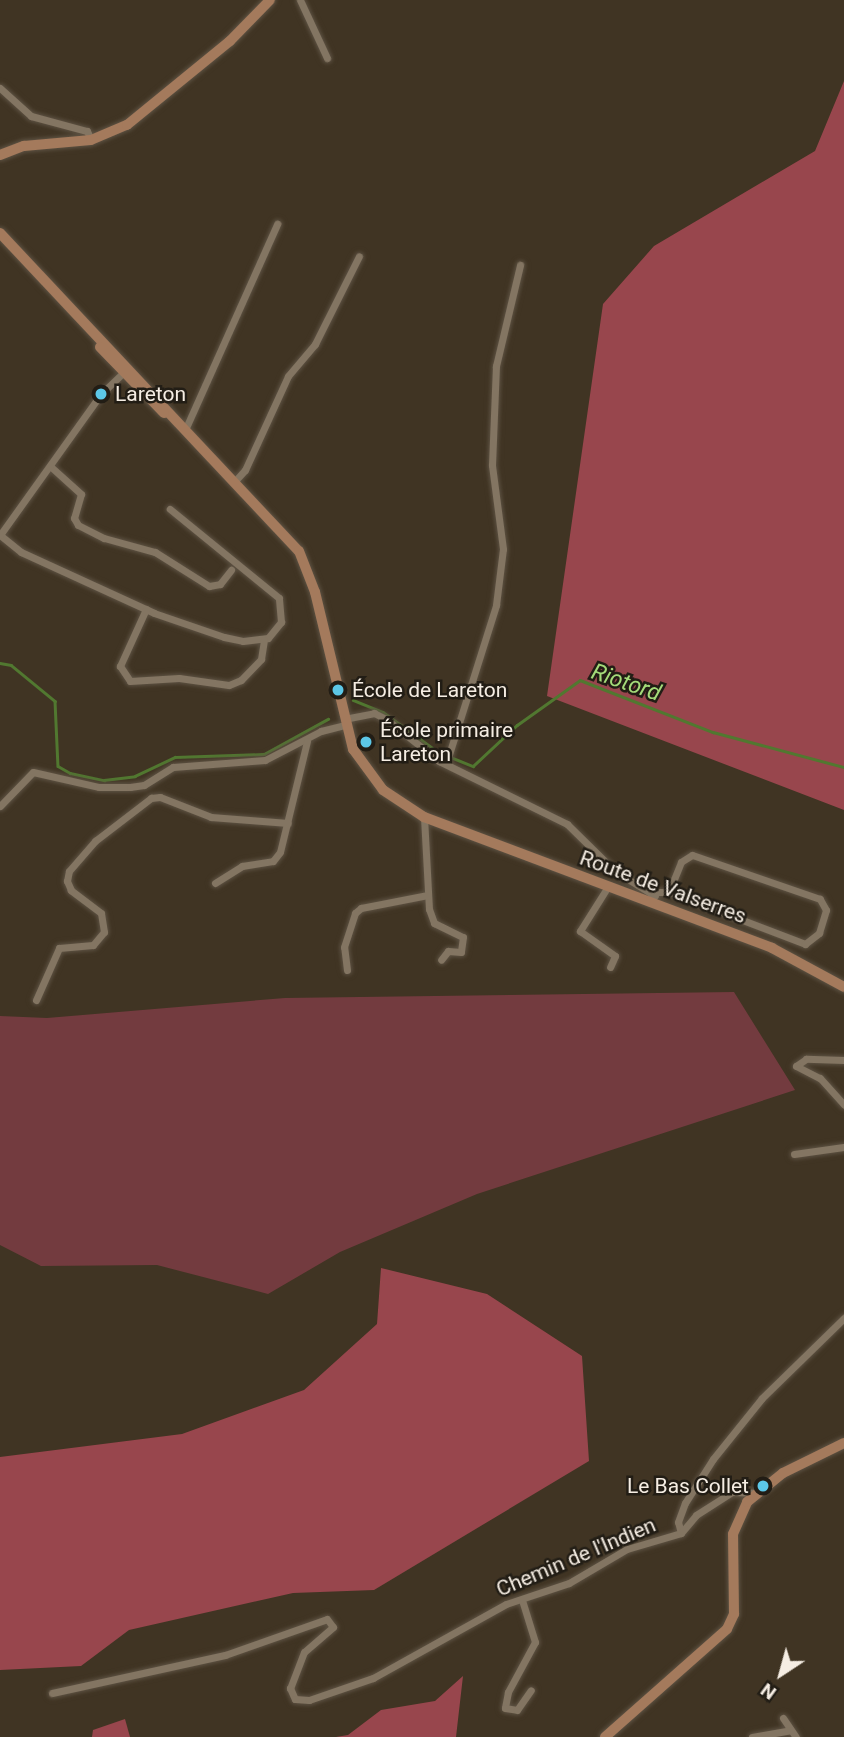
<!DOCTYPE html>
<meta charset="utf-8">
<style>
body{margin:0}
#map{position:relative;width:844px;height:1737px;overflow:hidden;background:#403423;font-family:Roboto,sans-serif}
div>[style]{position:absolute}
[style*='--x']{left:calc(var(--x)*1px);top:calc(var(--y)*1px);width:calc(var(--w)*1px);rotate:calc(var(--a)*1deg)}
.green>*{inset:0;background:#733b3f}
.forest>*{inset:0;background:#98464d}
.stream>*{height:2.5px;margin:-1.25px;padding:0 1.25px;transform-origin:1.25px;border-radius:1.25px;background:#517830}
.roads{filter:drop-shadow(0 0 2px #5d5243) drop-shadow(0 0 2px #5d5243)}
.street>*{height:7px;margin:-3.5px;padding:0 3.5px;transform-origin:3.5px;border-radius:3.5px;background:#837562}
.secondary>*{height:10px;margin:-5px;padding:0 5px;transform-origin:5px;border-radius:5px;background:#a47a5c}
.dots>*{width:19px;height:19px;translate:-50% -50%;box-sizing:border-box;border:4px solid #221d15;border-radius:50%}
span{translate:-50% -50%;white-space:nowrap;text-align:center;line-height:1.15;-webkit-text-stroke:5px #221d15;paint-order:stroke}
.poi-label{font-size:21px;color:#f5ede3}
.left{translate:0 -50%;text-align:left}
.right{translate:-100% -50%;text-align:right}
.street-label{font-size:21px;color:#f5ede3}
.water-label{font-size:23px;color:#a4db79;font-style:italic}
.north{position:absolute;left:746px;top:1639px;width:70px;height:70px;-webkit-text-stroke:5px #221d15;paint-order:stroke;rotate:216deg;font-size:19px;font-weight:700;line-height:28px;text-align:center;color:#f5ede3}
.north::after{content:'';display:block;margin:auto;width:24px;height:32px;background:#f5ede3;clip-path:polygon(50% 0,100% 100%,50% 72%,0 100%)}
</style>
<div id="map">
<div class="green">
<div style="clip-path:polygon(734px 992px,795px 1090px,477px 1194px,340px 1252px,268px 1294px,157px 1265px,41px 1266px,0 1245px,0 1016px,47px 1018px,285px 998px)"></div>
</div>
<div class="forest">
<div style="clip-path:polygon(844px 81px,844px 810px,547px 696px,603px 304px,654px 246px,815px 151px)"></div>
<div style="clip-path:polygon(381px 1268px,487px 1294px,582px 1356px,589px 1461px,374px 1590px,293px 1593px,129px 1630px,81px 1666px,0 1670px,0 1457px,182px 1434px,304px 1390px,377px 1324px)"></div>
<div style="clip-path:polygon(463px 1676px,456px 1737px,336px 1737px,348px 1735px,381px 1710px,435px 1701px)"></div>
<div style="clip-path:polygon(125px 1719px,130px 1737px,92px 1737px,93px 1730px)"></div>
</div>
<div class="stream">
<div style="--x:0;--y:663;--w:11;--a:10"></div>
<div style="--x:11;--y:665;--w:57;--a:39.3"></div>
<div style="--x:55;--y:701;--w:65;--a:87.4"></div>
<div style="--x:58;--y:766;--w:14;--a:30"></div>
<div style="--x:70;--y:773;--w:35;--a:12"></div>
<div style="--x:104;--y:780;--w:31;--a:-7"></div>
<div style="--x:135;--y:776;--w:44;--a:-25.4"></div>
<div style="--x:175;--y:757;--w:89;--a:-1.9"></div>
<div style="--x:264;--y:754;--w:73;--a:-28.7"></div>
<div style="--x:353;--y:700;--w:32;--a:22"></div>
<div style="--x:383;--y:712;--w:68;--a:36"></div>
<div style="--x:438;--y:752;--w:38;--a:22"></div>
<div style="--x:473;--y:766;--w:60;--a:-43"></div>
<div style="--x:517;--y:725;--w:77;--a:-35.5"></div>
<div style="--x:580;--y:680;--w:143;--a:21.4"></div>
<div style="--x:713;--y:732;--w:136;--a:15"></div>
</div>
<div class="roads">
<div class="street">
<div style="--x:300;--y:0;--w:64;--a:65"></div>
<div style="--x:0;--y:88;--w:42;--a:42.1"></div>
<div style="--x:31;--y:116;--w:58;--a:15"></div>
<div style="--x:87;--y:131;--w:10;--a:66"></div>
<div style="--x:185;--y:430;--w:226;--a:-65.9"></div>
<div style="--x:50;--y:466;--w:42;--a:42.1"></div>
<div style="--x:81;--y:494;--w:25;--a:106"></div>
<div style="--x:74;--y:518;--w:8;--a:60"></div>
<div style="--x:78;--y:525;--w:29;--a:27"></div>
<div style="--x:104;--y:538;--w:53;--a:15.4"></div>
<div style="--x:155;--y:552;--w:64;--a:32.2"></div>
<div style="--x:209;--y:586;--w:11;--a:-10"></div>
<div style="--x:220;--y:584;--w:18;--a:-52"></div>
<div style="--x:235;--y:481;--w:15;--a:-48"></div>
<div style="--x:245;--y:470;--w:103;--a:-65.4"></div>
<div style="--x:288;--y:376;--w:42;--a:-49.8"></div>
<div style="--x:315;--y:344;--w:98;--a:-63.4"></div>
<div style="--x:0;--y:535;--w:27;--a:39"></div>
<div style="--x:21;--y:552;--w:146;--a:24.6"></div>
<div style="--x:154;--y:613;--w:74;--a:18.9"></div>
<div style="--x:224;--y:637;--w:19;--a:12"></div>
<div style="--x:243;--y:641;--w:25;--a:-7"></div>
<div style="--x:268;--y:638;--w:21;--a:-51"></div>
<div style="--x:281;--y:622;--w:24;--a:-95"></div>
<div style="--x:279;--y:598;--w:141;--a:-140.8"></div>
<div style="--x:0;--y:535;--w:173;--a:-54.4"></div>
<div style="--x:101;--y:394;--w:30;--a:-44"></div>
<div style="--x:146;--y:609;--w:63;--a:114.5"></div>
<div style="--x:120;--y:666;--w:18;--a:56"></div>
<div style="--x:130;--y:681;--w:49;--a:-3.5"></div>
<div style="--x:179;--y:678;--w:50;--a:8"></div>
<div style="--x:229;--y:685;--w:13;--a:-23"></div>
<div style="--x:241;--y:680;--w:29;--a:-46"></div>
<div style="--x:261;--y:659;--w:19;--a:-81"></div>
<div style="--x:344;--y:719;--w:31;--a:-11"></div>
<div style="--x:374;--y:713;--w:13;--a:27"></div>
<div style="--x:386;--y:719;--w:68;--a:38.4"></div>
<div style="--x:439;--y:761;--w:143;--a:26.2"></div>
<div style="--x:567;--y:824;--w:67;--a:44.4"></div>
<div style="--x:615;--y:871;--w:47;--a:32"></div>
<div style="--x:446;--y:764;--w:167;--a:-72.5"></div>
<div style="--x:496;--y:605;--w:56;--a:-82.9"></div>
<div style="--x:503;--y:549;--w:85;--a:-97.5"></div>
<div style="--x:492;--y:465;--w:99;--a:-87.7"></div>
<div style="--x:496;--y:366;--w:104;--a:-76.6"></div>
<div style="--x:0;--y:806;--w:47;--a:-45.9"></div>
<div style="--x:33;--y:772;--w:68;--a:12.8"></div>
<div style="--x:99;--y:787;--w:31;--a:0"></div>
<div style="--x:130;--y:787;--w:14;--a:-8"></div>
<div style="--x:144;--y:785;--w:34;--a:-32"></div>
<div style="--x:173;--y:767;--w:92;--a:-4.4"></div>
<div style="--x:265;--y:760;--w:63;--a:-27.4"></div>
<div style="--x:321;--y:731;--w:25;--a:-14"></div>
<div style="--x:424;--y:817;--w:92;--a:86.9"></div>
<div style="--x:429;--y:909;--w:15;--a:70"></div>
<div style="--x:434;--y:923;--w:32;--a:26"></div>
<div style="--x:463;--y:937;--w:15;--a:98"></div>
<div style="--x:461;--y:952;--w:13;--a:-176"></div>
<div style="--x:448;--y:951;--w:11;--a:128"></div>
<div style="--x:215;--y:883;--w:32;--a:-32"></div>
<div style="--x:242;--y:866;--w:31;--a:-9"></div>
<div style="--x:273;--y:861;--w:11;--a:-52"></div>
<div style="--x:280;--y:852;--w:114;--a:-76.3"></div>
<div style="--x:607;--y:888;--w:51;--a:122.1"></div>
<div style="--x:580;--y:931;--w:43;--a:35.5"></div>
<div style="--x:615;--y:956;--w:12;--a:114"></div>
<div style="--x:653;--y:892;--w:16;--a:0"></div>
<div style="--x:669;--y:892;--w:146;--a:20.9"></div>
<div style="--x:805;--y:944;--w:18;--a:-38"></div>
<div style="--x:819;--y:933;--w:24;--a:-73"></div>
<div style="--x:826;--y:910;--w:13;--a:-119"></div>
<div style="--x:820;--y:899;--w:135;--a:-161"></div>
<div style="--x:692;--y:855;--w:13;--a:148"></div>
<div style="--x:681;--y:862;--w:32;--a:112"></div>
<div style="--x:347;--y:970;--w:23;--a:-97"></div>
<div style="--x:344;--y:947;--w:36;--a:-72"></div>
<div style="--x:355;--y:913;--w:8;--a:-40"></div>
<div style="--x:361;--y:908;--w:68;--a:-11"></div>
<div style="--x:36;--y:1000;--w:57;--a:-66.1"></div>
<div style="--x:59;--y:948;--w:34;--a:-5"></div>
<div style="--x:93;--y:945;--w:17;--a:-50"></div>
<div style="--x:104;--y:932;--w:19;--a:-99"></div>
<div style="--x:101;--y:913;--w:38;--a:-143"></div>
<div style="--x:71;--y:890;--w:10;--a:-114"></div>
<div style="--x:67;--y:881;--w:10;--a:-79"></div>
<div style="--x:69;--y:871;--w:40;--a:-49"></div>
<div style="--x:95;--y:841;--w:71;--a:-37.5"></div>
<div style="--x:151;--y:798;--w:9;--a:-6"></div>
<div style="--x:160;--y:797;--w:55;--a:21.4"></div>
<div style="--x:211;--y:817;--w:77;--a:4.5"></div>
<div style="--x:844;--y:1060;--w:38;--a:-178"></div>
<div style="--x:806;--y:1059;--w:12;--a:145"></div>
<div style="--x:796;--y:1066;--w:27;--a:27"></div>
<div style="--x:820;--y:1078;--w:36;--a:48"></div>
<div style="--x:794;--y:1154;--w:50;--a:-8"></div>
<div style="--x:681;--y:1533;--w:11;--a:-105"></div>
<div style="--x:678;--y:1522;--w:20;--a:-70"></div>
<div style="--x:685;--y:1503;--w:52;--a:-57.5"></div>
<div style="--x:713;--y:1459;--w:78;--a:-51.2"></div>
<div style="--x:762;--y:1398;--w:115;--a:-44.3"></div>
<div style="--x:522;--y:1600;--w:44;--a:72.8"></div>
<div style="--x:535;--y:1642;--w:57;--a:118.4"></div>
<div style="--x:508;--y:1692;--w:16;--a:101"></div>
<div style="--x:505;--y:1708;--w:12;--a:9"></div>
<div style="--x:517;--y:1710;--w:24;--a:-55"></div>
<div style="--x:52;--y:1693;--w:177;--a:-12.4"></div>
<div style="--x:225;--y:1655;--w:108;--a:-19.4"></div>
<div style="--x:327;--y:1619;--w:10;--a:53"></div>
<div style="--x:333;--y:1627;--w:38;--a:139"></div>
<div style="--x:304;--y:1652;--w:39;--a:111"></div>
<div style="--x:290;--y:1688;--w:12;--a:66"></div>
<div style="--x:295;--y:1699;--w:14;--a:4"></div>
<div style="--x:309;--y:1700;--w:68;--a:-19"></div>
<div style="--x:373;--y:1678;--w:152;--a:-29.1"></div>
<div style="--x:506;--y:1604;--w:66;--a:-18.4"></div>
<div style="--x:569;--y:1583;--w:67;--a:-30.4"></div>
<div style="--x:627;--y:1549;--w:56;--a:-16.5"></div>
<div style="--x:681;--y:1533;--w:23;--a:-50"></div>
<div style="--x:696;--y:1515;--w:43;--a:-32.6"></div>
<div style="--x:732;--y:1492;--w:23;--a:2"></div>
<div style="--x:783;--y:1718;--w:23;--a:56"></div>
<div style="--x:752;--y:1737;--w:39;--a:-10"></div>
</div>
<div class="secondary">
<div style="--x:0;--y:155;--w:26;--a:-21"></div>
<div style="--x:24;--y:146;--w:67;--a:-5.1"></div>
<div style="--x:91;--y:140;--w:39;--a:-23"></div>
<div style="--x:127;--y:125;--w:133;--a:-39.2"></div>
<div style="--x:230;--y:41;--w:57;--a:-45.7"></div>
<div style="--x:0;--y:233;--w:436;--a:46.8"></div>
<div style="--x:299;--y:551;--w:44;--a:68.7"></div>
<div style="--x:315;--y:592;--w:162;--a:76.4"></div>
<div style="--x:353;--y:749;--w:51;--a:53.8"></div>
<div style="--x:383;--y:790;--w:49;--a:33.4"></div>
<div style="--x:424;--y:817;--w:372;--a:20.6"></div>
<div style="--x:772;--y:948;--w:82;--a:28.4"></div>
<div style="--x:100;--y:347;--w:92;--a:45.9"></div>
<div style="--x:605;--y:1737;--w:163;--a:-41.5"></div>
<div style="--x:727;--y:1629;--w:17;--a:-65"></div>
<div style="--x:734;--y:1614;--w:80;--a:-90.7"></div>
<div style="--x:733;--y:1534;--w:35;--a:-66"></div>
<div style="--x:747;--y:1502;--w:46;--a:-38.9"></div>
<div style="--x:783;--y:1473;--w:68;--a:-26.2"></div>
</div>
</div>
<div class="dots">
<div style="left:101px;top:394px;background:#5cc7e7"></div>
<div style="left:338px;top:690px;background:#5cc7e7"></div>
<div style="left:366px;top:742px;background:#5cc7e7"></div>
<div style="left:763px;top:1486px;background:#5cc7e7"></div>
</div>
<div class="poi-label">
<span class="left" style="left:115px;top:394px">Lareton</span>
<span class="left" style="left:352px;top:690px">École de Lareton</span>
<span class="left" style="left:380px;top:742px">École primaire<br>Lareton</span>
<span class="right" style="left:749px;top:1486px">Le Bas Collet</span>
</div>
<div class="street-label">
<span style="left:663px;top:887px;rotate:20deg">Route de Valserres</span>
<span style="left:576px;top:1557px;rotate:-23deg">Chemin de l'Indien</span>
</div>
<div class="water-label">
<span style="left:626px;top:683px;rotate:19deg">Riotord</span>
</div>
<div class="north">N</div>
</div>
